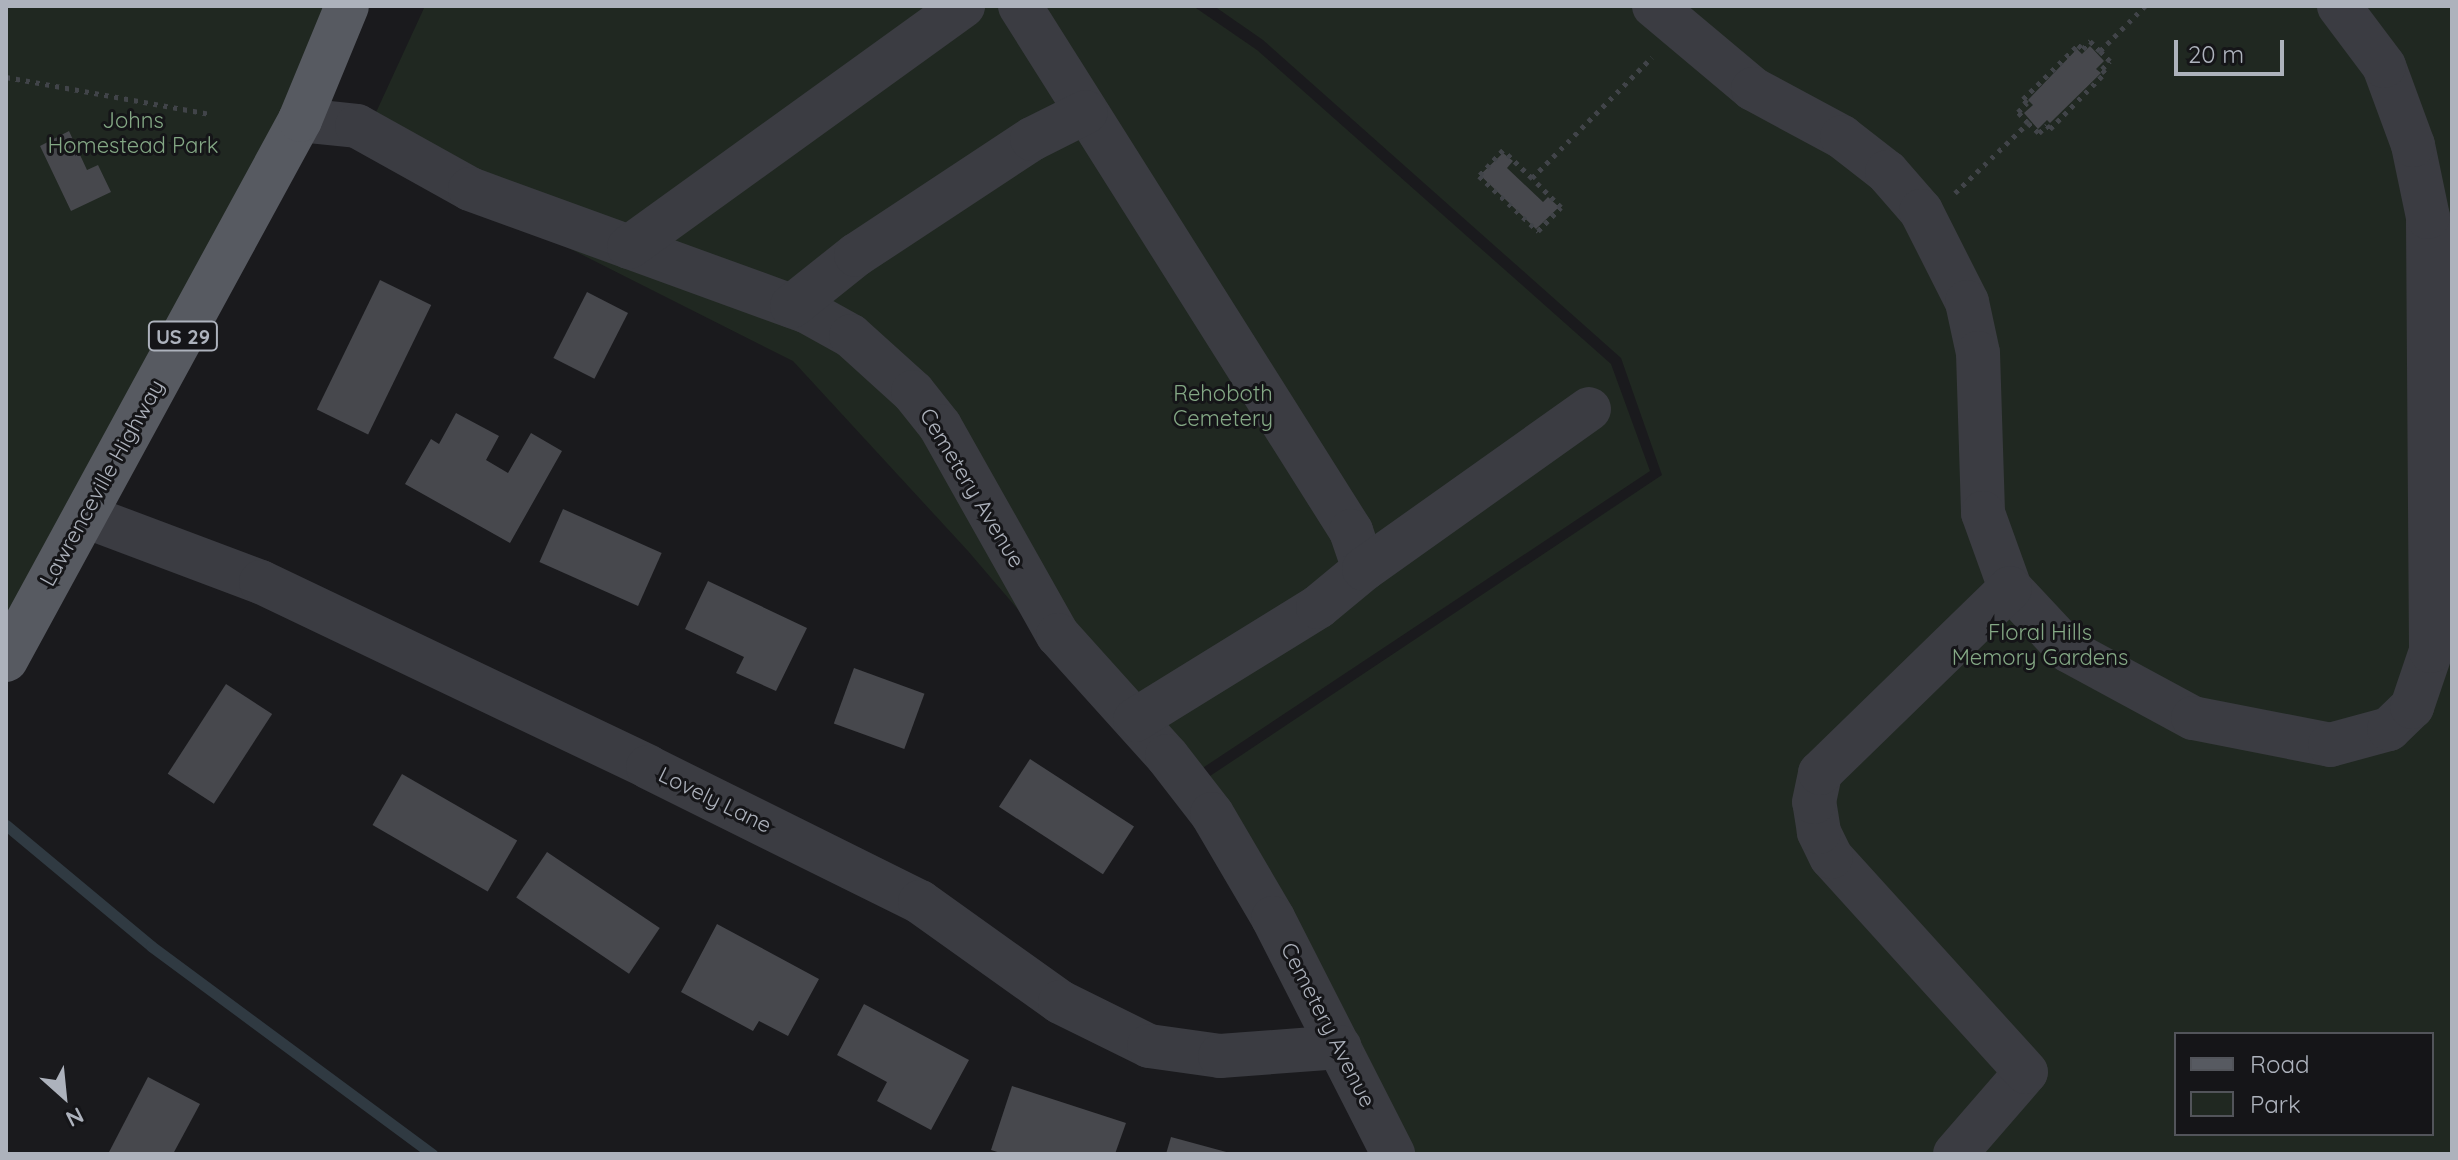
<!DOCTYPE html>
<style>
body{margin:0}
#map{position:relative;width:2458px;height:1160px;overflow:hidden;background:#1a1a1d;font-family:Quicksand,sans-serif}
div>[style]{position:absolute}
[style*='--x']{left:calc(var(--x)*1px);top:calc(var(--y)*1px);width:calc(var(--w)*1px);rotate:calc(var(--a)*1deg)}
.green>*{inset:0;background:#202821}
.stream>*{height:11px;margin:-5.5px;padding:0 5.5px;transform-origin:5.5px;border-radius:5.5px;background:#303a42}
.building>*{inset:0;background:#47484d;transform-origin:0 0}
.path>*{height:5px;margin-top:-2.5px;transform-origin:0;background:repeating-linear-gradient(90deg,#414449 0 4px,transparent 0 10px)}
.minor>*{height:44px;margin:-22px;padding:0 22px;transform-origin:22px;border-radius:22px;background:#3b3c42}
.major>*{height:44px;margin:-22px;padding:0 22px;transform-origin:22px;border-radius:22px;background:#575a61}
span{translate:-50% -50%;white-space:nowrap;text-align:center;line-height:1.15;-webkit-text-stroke:6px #151518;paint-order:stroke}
.shield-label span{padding:2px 6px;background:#151518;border:2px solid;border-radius:6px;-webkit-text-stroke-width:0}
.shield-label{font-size:20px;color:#adb2bc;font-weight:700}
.park-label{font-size:22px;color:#84a885}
.street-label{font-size:22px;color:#adb2bc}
.frame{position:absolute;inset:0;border:8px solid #adb2bc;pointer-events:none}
.legend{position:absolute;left:2174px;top:1032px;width:260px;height:104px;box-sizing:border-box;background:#151518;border:2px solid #52545a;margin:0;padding:10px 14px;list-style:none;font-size:24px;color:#adb2bc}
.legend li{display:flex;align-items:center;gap:16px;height:40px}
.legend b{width:40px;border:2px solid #52545a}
.north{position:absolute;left:24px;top:1056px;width:80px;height:80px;-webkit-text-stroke:6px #151518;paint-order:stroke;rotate:153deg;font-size:22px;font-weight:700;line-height:32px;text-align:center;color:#adb2bc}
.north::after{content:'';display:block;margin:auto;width:28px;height:36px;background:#adb2bc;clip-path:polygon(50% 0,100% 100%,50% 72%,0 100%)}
.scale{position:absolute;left:2174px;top:40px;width:110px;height:36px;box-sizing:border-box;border:4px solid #adb2bc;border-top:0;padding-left:10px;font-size:24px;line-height:28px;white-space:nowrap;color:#adb2bc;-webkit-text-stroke:6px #151518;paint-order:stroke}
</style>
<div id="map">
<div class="green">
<div style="clip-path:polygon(6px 6px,342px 6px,6px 672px)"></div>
<div style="clip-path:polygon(425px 6px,1193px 6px,1257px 50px,1611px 364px,1650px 471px,1171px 789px,968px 551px,793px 361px,527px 227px,367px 132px)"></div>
<div style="clip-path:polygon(evenodd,1214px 6px,2452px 6px,2452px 1154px,1381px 1154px,1180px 796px,1662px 475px,1621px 358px,1263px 40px,1214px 6px,2176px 1034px,2432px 1034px,2432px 1134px,2176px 1134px,2176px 1034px)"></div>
</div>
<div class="stream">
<div style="--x:6;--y:825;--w:189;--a:39.8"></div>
<div style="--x:151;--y:946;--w:350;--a:36.5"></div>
</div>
<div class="building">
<div style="clip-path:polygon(2090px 46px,2104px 61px,2096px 69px,2101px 73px,2050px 123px,2047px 120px,2038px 129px,2024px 113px,2033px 105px,2028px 100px,2077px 49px,2082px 54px)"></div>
<div style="clip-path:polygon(69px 131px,87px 170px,98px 165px,111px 192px,71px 211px,40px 146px)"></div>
<div style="clip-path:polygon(1503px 153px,1513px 161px,1507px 168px,1543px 202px,1548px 197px,1559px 207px,1536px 229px,1480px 175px)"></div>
<div style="left:380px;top:280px;width:57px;height:144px;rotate:26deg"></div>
<div style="left:587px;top:292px;width:46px;height:74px;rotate:27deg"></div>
<div style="clip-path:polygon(456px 413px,499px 436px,486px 460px,508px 473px,531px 433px,562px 451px,510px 543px,405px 484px,431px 439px,439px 444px)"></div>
<div style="left:563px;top:509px;width:108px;height:58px;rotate:24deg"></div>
<div style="clip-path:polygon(708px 581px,807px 628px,776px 691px,736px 673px,744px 657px,685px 629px)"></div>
<div style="left:854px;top:668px;width:75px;height:59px;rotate:20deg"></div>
<div style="left:226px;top:684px;width:55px;height:107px;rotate:33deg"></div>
<div style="left:1030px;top:759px;width:124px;height:57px;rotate:33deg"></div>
<div style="left:402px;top:774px;width:133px;height:59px;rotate:30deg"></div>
<div style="left:547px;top:852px;width:136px;height:55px;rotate:34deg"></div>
<div style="clip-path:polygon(717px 924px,819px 979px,788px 1036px,759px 1021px,753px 1031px,681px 992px)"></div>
<div style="clip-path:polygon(864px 1004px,969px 1060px,931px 1130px,877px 1101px,887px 1082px,837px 1055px)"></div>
<div style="clip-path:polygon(148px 1077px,200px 1104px,173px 1154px,108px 1154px)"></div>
<div style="clip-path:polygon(1012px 1086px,1126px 1123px,1115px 1154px,1004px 1154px,991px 1150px)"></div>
<div style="clip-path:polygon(1171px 1137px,1230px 1153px,1230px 1154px,1166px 1154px)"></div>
</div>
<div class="path">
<div style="--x:6;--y:77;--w:206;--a:10.3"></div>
<div style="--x:2028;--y:123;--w:15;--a:42"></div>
<div style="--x:2039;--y:133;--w:11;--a:-45"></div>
<div style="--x:2047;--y:125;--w:5;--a:53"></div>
<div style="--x:2050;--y:129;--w:78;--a:-45.5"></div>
<div style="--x:2105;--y:73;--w:5;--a:-127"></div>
<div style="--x:2102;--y:69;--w:11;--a:-45"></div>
<div style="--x:2110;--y:61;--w:14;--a:-135"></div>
<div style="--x:1532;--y:178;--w:40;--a:-136"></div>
<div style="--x:1503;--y:150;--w:35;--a:133"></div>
<div style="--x:1479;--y:176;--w:81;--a:43"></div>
<div style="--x:1538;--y:231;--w:33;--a:-46"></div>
<div style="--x:1561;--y:207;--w:41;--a:-135"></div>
<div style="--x:1532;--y:178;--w:170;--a:-45.2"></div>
<div style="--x:1955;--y:193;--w:101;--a:-43.8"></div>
<div style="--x:2028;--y:123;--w:15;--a:-132"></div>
<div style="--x:2018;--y:112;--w:13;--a:-45"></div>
<div style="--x:2027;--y:103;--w:6;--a:-135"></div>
<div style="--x:2023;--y:99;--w:77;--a:-44.5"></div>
<div style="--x:2078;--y:45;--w:6;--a:39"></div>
<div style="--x:2083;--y:49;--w:11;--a:-49"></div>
<div style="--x:2090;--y:41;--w:14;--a:45"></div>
<div style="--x:2100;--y:51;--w:64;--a:-45"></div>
</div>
<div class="minor">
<div style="--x:1020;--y:6;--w:621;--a:57.77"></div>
<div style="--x:1351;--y:531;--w:40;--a:71.1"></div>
<div style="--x:1654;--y:6;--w:129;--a:40"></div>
<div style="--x:1753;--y:89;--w:101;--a:28.3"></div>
<div style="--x:1842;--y:137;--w:57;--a:37.9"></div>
<div style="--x:1887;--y:172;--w:52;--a:48.9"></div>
<div style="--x:1921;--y:211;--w:102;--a:63.2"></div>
<div style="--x:1967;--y:302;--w:52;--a:77.8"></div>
<div style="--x:1978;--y:353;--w:160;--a:88.2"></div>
<div style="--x:1983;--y:513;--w:80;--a:70.2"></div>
<div style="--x:2010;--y:588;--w:86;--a:46.9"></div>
<div style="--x:2069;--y:651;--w:141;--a:28.4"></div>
<div style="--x:2193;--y:718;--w:140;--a:11.1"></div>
<div style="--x:2330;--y:745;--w:61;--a:-15.2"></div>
<div style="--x:2389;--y:729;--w:32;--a:-44"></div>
<div style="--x:2412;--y:707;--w:59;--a:-71.3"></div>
<div style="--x:2431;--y:651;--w:434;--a:-90.4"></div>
<div style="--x:2428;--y:217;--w:74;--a:-101.8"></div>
<div style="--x:2413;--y:145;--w:84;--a:-110.2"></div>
<div style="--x:2384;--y:66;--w:75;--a:-126.9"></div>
<div style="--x:300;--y:120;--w:57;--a:6"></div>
<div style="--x:357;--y:126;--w:129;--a:29.1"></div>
<div style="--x:470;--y:189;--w:357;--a:20"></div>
<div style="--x:806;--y:311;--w:51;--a:29.1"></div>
<div style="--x:851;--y:336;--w:84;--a:42.1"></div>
<div style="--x:913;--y:392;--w:43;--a:51.5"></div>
<div style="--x:940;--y:426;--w:240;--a:60.6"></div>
<div style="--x:1058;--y:635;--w:163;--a:48"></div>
<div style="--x:1167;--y:756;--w:73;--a:52.2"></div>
<div style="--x:1212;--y:814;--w:121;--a:59.6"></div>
<div style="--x:1273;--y:918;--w:265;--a:63"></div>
<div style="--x:629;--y:247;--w:412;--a:-35.8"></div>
<div style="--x:792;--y:306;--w:82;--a:-38.6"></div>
<div style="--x:856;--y:255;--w:211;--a:-33.4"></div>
<div style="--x:1032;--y:139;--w:60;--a:-26.6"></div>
<div style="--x:85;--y:516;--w:188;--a:20.6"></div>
<div style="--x:261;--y:582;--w:429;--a:25.5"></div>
<div style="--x:648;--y:767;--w:304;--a:26.4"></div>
<div style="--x:920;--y:902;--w:172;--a:35.5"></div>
<div style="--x:1060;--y:1002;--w:99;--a:26.3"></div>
<div style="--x:1149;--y:1046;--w:72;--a:8"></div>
<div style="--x:1220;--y:1056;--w:120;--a:-4.3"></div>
<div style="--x:1135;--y:720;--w:215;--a:-31.7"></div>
<div style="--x:1318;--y:607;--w:60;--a:-39.6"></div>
<div style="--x:1364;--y:569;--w:276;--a:-35.4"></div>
<div style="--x:1955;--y:1154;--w:108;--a:-49.1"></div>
<div style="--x:2026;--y:1072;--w:290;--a:-132.2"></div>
<div style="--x:1831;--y:857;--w:28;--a:-116"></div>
<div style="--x:1819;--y:832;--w:30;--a:-99"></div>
<div style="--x:1814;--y:802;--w:30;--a:-78"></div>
<div style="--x:1820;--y:773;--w:265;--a:-44.2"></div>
</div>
<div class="major">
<div style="--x:6;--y:660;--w:615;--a:-61.43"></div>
<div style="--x:300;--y:120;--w:123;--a:-67.6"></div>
</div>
<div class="shield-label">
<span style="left:183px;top:336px">US 29</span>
</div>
<div class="park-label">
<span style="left:133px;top:133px">Johns<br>Homestead Park</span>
<span style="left:1223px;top:406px">Rehoboth<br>Cemetery</span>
<span style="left:2040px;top:645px">Floral Hills<br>Memory Gardens</span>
</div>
<div class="street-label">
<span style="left:102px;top:483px;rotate:-61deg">Lawrenceville Highway</span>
<span style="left:972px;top:488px;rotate:59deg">Cemetery Avenue</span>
<span style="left:715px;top:800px;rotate:26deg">Lovely Lane</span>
<span style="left:1328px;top:1025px;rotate:63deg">Cemetery Avenue</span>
</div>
<div class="frame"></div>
<ul class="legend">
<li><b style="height:10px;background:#575a61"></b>Road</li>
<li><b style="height:22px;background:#202821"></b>Park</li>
</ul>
<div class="north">N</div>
<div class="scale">20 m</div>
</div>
